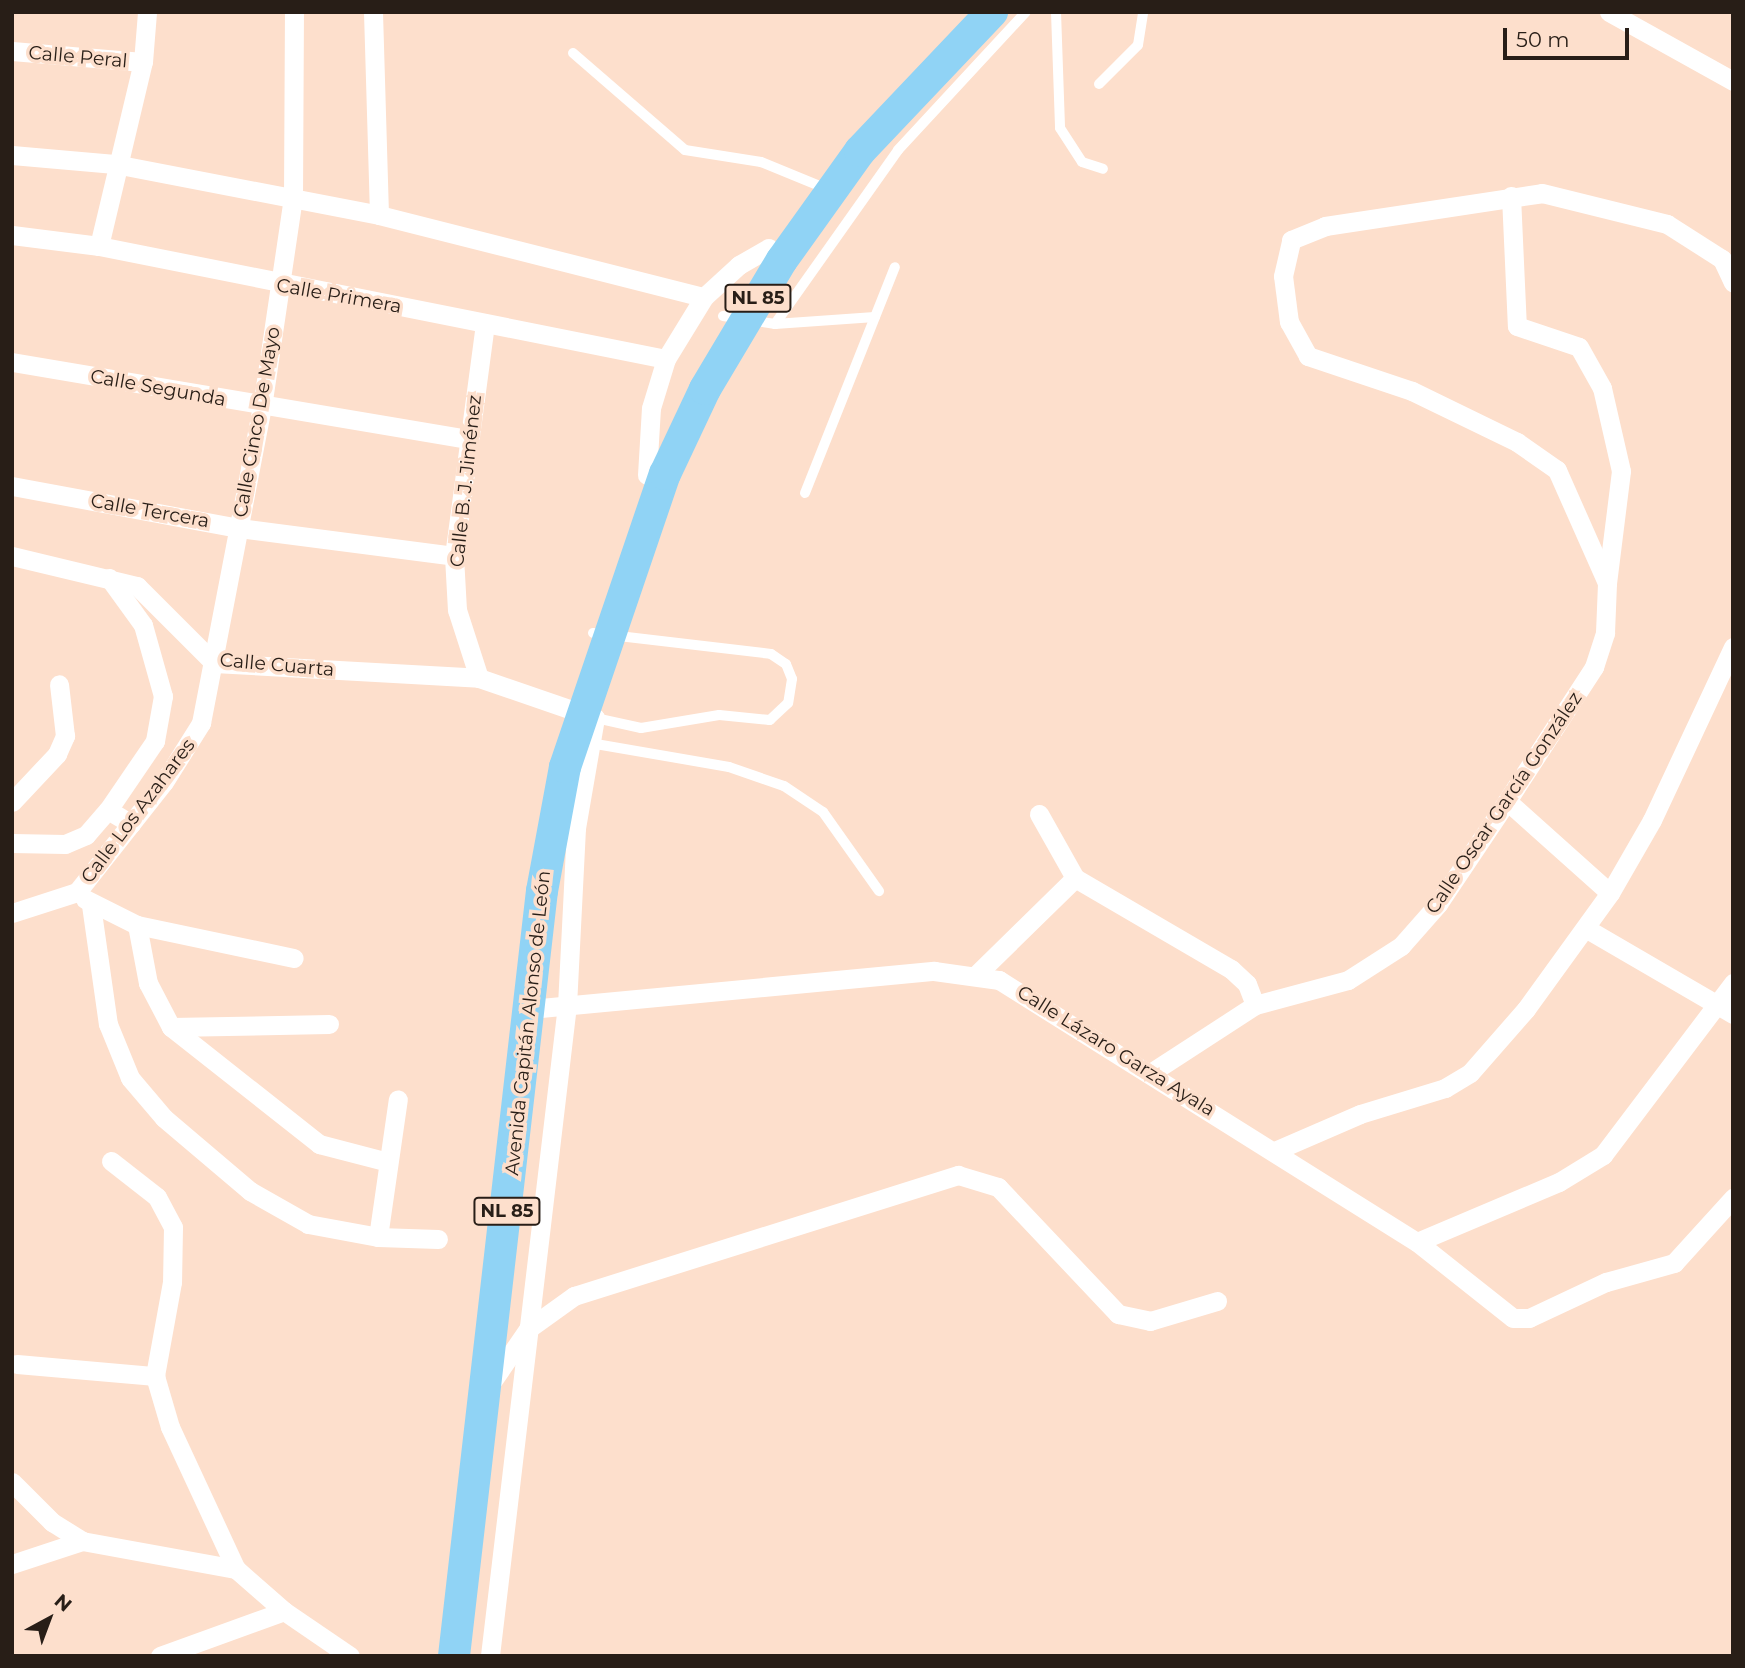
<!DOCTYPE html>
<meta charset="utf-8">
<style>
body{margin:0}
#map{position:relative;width:1745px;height:1668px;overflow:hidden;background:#fddfcc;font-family:Montserrat,sans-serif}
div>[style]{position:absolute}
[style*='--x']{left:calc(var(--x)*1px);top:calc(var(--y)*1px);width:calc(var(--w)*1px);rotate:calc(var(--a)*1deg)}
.lane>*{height:10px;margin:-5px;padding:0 5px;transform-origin:5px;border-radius:5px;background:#fff}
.street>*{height:19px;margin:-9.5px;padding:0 9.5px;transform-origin:9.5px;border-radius:9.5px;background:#fff}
.primary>*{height:32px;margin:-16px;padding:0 16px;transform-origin:16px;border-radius:16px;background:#90d3f5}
span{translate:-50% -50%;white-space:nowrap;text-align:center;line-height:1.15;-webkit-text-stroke:7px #fddfcc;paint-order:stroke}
.shield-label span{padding:2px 5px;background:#fddfcc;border:2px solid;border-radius:5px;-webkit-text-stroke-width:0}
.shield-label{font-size:18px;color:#281e17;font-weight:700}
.street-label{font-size:19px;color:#281e17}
.frame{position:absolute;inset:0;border:14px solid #281e17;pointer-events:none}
.north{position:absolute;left:14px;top:1584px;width:70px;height:70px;-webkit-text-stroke:5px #fddfcc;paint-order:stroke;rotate:41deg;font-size:19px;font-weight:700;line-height:28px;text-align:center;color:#281e17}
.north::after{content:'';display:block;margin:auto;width:24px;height:32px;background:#281e17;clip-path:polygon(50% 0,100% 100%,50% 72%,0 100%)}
.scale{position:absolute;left:1503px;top:28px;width:126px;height:32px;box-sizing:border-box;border:4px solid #281e17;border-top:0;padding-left:9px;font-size:21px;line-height:24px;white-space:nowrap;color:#281e17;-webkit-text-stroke:5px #fddfcc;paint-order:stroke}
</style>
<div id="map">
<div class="lane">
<div style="--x:1056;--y:12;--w:116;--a:88"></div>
<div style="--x:1060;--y:128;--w:40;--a:57.1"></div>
<div style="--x:1082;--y:162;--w:22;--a:18"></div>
<div style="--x:573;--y:53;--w:148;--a:40.9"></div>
<div style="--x:685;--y:150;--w:77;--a:9"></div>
<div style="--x:761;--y:162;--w:71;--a:22.2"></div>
<div style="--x:1099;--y:84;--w:55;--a:-45"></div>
<div style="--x:1138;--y:45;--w:33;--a:-81"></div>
<div style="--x:723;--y:316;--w:53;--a:8.7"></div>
<div style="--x:775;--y:324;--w:100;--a:-4"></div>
<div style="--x:775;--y:324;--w:213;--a:-54.7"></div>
<div style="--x:898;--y:150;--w:188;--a:-47.2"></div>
<div style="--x:805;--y:493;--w:243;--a:-68.3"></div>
<div style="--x:593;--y:633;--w:179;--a:6.7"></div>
<div style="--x:771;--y:654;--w:18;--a:34"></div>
<div style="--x:786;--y:664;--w:16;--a:68"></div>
<div style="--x:792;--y:679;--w:24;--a:99"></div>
<div style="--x:788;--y:703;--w:25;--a:137"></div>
<div style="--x:770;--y:720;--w:51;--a:-174.4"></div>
<div style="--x:719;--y:715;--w:79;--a:170.5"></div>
<div style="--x:641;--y:728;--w:47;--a:-167.7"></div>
<div style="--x:590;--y:743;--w:141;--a:9.8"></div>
<div style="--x:729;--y:767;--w:58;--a:19.1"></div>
<div style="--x:784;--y:786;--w:47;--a:33.7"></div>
<div style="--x:823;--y:812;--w:97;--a:54.7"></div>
</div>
<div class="street">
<div style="--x:373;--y:12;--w:203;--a:88.3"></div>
<div style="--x:1609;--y:12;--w:142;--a:29.1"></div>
<div style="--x:12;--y:51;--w:131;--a:4.8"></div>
<div style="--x:12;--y:155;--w:103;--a:5"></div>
<div style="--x:115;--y:164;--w:269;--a:10.9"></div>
<div style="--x:379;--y:215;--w:335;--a:14.2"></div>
<div style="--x:1511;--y:196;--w:130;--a:87.4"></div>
<div style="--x:1517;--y:326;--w:65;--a:18.7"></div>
<div style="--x:1579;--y:347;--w:47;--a:60.7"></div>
<div style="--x:1602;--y:388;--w:85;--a:77.1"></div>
<div style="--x:1621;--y:471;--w:113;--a:97.1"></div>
<div style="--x:12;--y:235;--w:88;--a:7.2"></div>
<div style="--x:99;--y:246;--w:578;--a:11.27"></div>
<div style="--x:99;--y:246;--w:189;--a:-76.6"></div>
<div style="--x:143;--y:62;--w:50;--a:-85.4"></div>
<div style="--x:12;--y:362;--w:463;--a:9.6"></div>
<div style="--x:647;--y:475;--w:67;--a:-86.6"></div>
<div style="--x:651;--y:408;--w:51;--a:-73"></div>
<div style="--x:666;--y:359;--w:73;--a:-58.5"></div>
<div style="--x:704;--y:297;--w:47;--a:-42.4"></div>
<div style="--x:739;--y:265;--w:34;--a:-30"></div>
<div style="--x:12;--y:486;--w:231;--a:10.5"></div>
<div style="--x:239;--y:528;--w:217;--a:7.4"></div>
<div style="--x:12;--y:556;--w:129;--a:13.5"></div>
<div style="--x:137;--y:586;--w:109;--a:45"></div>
<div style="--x:214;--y:663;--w:265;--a:3.2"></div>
<div style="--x:479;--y:678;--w:123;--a:19"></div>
<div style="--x:595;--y:718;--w:112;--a:99.8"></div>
<div style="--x:576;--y:828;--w:177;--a:92.9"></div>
<div style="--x:567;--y:1005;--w:656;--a:96.75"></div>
<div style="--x:109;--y:578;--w:58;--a:54.1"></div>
<div style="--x:143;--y:625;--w:74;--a:74.3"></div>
<div style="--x:163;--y:696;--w:46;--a:100.1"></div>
<div style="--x:155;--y:741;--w:83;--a:124.3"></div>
<div style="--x:108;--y:810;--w:27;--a:31"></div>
<div style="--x:479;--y:678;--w:71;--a:-107.9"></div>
<div style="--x:457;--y:610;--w:54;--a:-93.2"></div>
<div style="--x:454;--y:556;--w:235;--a:-82.4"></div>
<div style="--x:1507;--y:801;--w:138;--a:41.8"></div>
<div style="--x:12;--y:802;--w:66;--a:-46.8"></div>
<div style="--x:57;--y:754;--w:20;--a:-66"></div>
<div style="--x:65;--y:736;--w:52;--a:-96.6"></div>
<div style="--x:1039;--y:814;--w:73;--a:60.6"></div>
<div style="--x:1075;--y:878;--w:181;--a:30.3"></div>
<div style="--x:1231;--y:969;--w:22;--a:43"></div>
<div style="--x:1247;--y:984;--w:22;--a:69"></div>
<div style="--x:12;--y:843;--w:53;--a:1.1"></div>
<div style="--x:65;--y:844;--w:23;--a:-23"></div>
<div style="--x:86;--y:835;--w:33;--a:-49"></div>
<div style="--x:85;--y:899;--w:58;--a:26.6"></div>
<div style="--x:137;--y:925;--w:160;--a:11.9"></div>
<div style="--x:91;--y:905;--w:120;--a:81.9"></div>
<div style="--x:108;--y:1024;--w:58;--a:67.8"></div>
<div style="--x:130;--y:1078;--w:52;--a:49.6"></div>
<div style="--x:164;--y:1118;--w:113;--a:40.3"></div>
<div style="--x:250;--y:1191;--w:67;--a:29.6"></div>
<div style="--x:308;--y:1224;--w:71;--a:10.5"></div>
<div style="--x:378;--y:1237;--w:60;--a:1.9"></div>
<div style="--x:12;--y:913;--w:68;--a:-17.9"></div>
<div style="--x:77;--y:892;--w:140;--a:-51.7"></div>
<div style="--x:164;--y:782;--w:70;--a:-57.9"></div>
<div style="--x:201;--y:723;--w:322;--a:-79.1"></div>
<div style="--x:262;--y:407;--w:211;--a:-81.6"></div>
<div style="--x:293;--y:198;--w:186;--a:-89.7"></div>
<div style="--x:137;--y:925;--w:59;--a:79.3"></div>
<div style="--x:148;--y:983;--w:50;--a:62.4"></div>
<div style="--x:171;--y:1027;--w:189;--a:38.3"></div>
<div style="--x:319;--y:1144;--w:71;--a:14.6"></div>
<div style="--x:1587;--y:929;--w:169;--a:30.2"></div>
<div style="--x:977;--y:974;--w:137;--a:-44.4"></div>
<div style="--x:530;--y:1009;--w:406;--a:-5.4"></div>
<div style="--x:934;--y:971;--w:66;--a:7.9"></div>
<div style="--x:999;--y:980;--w:493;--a:32.1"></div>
<div style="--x:1417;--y:1242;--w:122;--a:38.4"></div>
<div style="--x:1513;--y:1318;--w:16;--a:0"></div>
<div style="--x:1529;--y:1318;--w:85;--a:-25.1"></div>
<div style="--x:1606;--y:1282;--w:71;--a:-15.6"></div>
<div style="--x:1674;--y:1263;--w:88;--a:-47.8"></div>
<div style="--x:171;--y:1027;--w:158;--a:-1.1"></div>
<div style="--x:1152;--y:1072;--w:123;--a:-33"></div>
<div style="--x:1255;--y:1005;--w:96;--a:-15"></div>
<div style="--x:1348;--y:980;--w:63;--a:-32.7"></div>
<div style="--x:1401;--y:946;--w:56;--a:-48.6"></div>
<div style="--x:1438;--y:904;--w:124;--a:-56.2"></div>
<div style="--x:1507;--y:801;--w:160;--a:-57"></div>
<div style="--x:1594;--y:667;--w:36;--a:-72"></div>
<div style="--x:1605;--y:633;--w:50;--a:-87.7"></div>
<div style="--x:1607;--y:583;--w:124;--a:-113.9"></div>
<div style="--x:1557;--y:470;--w:49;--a:-145"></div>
<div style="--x:1517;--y:442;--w:117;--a:-154.1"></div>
<div style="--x:1412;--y:391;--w:110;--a:-161.4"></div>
<div style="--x:1308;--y:356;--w:39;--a:-119"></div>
<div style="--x:1289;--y:322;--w:46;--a:-97.4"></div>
<div style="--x:1283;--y:276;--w:37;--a:-77"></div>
<div style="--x:1291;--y:240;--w:37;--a:-22"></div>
<div style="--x:1325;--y:226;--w:219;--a:-8.6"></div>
<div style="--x:1542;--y:193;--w:129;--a:13.9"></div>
<div style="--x:1667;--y:224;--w:65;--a:32.5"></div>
<div style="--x:1722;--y:259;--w:26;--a:65"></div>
<div style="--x:1277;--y:1150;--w:90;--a:-23.4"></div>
<div style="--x:1360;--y:1114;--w:89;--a:-17"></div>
<div style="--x:1445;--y:1088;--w:29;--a:-31"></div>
<div style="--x:1470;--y:1073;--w:85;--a:-48.8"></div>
<div style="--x:1526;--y:1009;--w:143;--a:-54.1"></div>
<div style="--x:1610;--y:893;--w:84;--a:-60.1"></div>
<div style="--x:1652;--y:820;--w:191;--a:-64.9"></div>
<div style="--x:111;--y:1161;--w:58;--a:38"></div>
<div style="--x:157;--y:1197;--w:34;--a:62"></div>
<div style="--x:173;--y:1227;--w:55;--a:91"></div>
<div style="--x:172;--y:1282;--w:96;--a:100.3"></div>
<div style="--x:155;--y:1376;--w:53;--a:73.6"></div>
<div style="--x:170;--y:1427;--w:157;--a:65.1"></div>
<div style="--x:236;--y:1569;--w:64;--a:41.2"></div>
<div style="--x:284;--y:1611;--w:80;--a:34.3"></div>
<div style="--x:378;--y:1237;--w:139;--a:-81.8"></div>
<div style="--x:1417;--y:1242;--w:154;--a:-22.9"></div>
<div style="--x:1559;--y:1182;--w:52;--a:-31.5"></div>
<div style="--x:1603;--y:1155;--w:216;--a:-52.9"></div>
<div style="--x:17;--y:1364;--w:139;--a:5"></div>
<div style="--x:489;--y:1386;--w:69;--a:-55.6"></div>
<div style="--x:528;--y:1329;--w:57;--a:-35.7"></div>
<div style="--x:574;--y:1296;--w:403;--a:-17.5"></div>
<div style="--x:958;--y:1175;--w:42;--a:16.7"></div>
<div style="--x:998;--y:1187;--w:175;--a:46.6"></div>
<div style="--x:1118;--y:1314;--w:33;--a:12"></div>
<div style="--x:1150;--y:1321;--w:70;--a:-16.6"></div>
<div style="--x:12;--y:1482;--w:57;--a:45"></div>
<div style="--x:52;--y:1522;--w:36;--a:32"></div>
<div style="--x:82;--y:1541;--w:157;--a:10.3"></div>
<div style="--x:12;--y:1564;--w:74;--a:-18.2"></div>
<div style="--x:160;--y:1656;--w:132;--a:-19.9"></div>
</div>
<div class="primary">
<div style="--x:454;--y:1656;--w:770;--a:-83.44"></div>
<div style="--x:542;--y:891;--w:126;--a:-79.5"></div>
<div style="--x:565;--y:767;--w:310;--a:-71.2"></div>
<div style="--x:665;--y:474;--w:94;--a:-64.8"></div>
<div style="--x:705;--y:389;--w:150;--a:-59.2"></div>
<div style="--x:782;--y:260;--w:134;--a:-54.4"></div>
<div style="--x:860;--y:151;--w:192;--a:-46.5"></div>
</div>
<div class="shield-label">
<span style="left:758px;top:298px">NL 85</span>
<span style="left:507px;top:1211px">NL 85</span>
</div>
<div class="street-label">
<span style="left:78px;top:57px;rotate:5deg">Calle Peral</span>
<span style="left:339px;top:296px;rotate:10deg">Calle Primera</span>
<span style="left:158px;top:388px;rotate:10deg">Calle Segunda</span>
<span style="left:257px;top:422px;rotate:-80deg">Calle Cinco De Mayo</span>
<span style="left:466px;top:481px;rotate:-84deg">Calle B. J. Jiménez</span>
<span style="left:150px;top:511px;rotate:10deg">Calle Tercera</span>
<span style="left:277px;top:665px;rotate:5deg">Calle Cuarta</span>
<span style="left:1504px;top:803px;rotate:-56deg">Calle Oscar García González</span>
<span style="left:138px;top:811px;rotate:-53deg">Calle Los Azahares</span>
<span style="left:528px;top:1023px;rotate:-84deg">Avenida Capitán Alonso de León</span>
<span style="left:1116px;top:1051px;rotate:32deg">Calle Lázaro Garza Ayala</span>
</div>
<div class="frame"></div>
<div class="north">N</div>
<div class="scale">50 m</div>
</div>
